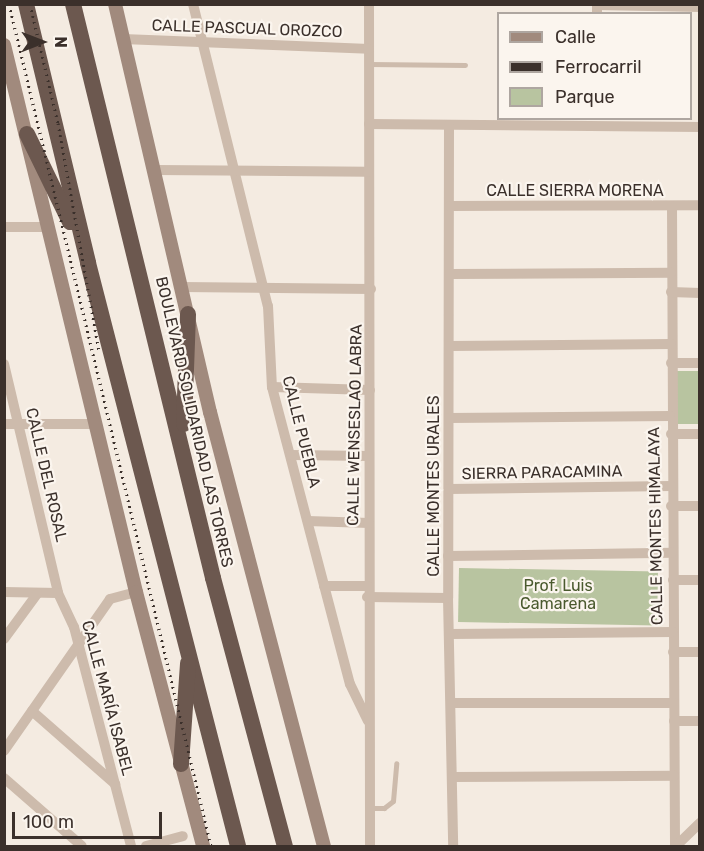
<!DOCTYPE html>
<meta charset="utf-8">
<style>
body{margin:0}
#map{position:relative;width:704px;height:851px;overflow:hidden;background:#f4ebe1;font-family:Rubik,sans-serif}
div>[style]{position:absolute}
[style*='--x']{left:calc(var(--x)*1px);top:calc(var(--y)*1px);width:calc(var(--w)*1px);rotate:calc(var(--a)*1deg)}
.green>*{inset:0;background:#b8c4a0;transform-origin:0 0}
.service>*{height:5px;margin:-2.5px;padding:0 2.5px;transform-origin:2.5px;border-radius:2.5px;background:#cdbbac}
.minor>*{height:10px;margin:-5px;padding:0 5px;transform-origin:5px;border-radius:5px;background:#cdbbac}
.secondary>*{height:14px;margin:-7px;padding:0 7px;transform-origin:7px;border-radius:7px;background:#a18a7d}
.trunk>*{height:16px;margin:-8px;padding:0 8px;transform-origin:8px;border-radius:8px;background:#6c584f}
.rail>*{height:3px;margin-top:-1.5px;transform-origin:0;background:repeating-linear-gradient(90deg,#3b302b 0 1.5px,transparent 0 6px)}
span{translate:-50% -50%;white-space:nowrap;text-align:center;line-height:1.15;-webkit-text-stroke:4.5px #fbf5ee;paint-order:stroke}
.street-label{font-size:16px;color:#3b302b}
.park-label{font-size:16px;color:#4a5a2e}
.frame{position:absolute;inset:0;border:6px solid #3b302b;pointer-events:none}
.legend{position:absolute;left:497px;top:12px;width:195px;height:108px;box-sizing:border-box;background:#fbf5ee;border:2px solid #aea6a0;margin:0;padding:8px 10px;list-style:none;font-size:18px;color:#3b302b}
.legend li{display:flex;align-items:center;gap:12px;height:30px}
.legend b{width:30px;border:2px solid #aea6a0}
.north{position:absolute;left:12px;top:12px;width:60px;height:60px;-webkit-text-stroke:4px #fbf5ee;paint-order:stroke;rotate:90deg;font-size:16px;font-weight:700;line-height:24px;text-align:center;color:#3b302b}
.north::after{content:'';display:block;margin:auto;width:21px;height:27px;background:#3b302b;clip-path:polygon(50% 0,100% 100%,50% 72%,0 100%)}
.scale{position:absolute;left:12px;top:812px;width:150px;height:27px;box-sizing:border-box;border:3px solid #3b302b;border-top:0;padding-left:8px;font-size:18px;line-height:21px;white-space:nowrap;color:#3b302b;-webkit-text-stroke:4px #fbf5ee;paint-order:stroke}
</style>
<div id="map">
<div class="green">
<div style="left:673px;top:371px;width:26px;height:53px"></div>
<div style="left:459px;top:568px;width:199px;height:54px;rotate:1deg"></div>
</div>
<div class="service">
<div style="--x:369;--y:64;--w:96;--a:0.6"></div>
<div style="--x:370;--y:808;--w:14;--a:0"></div>
<div style="--x:384;--y:808;--w:11;--a:-38"></div>
<div style="--x:393;--y:801;--w:38;--a:-85"></div>
</div>
<div class="minor">
<div style="--x:193;--y:4;--w:311;--a:76.1"></div>
<div style="--x:268;--y:306;--w:81;--a:87.2"></div>
<div style="--x:272;--y:387;--w:307;--a:75.3"></div>
<div style="--x:350;--y:684;--w:41;--a:64.1"></div>
<div style="--x:369;--y:4;--w:842;--a:89.93"></div>
<div style="--x:597;--y:14;--w:9;--a:-90"></div>
<div style="--x:597;--y:5;--w:103;--a:1.1"></div>
<div style="--x:123;--y:39;--w:246;--a:2.3"></div>
<div style="--x:369;--y:124;--w:331;--a:0.5"></div>
<div style="--x:449;--y:125;--w:473;--a:90.1"></div>
<div style="--x:448;--y:598;--w:248;--a:88.8"></div>
<div style="--x:156;--y:170;--w:212;--a:0.5"></div>
<div style="--x:450;--y:206;--w:250;--a:-0.2"></div>
<div style="--x:672;--y:206;--w:640;--a:89.73"></div>
<div style="--x:4;--y:227;--w:45;--a:0"></div>
<div style="--x:450;--y:274;--w:221;--a:-0.3"></div>
<div style="--x:182;--y:287;--w:189;--a:0.6"></div>
<div style="--x:671;--y:292;--w:29;--a:2"></div>
<div style="--x:450;--y:346;--w:221;--a:-0.5"></div>
<div style="--x:671;--y:363;--w:29;--a:0"></div>
<div style="--x:4;--y:364;--w:235;--a:76.7"></div>
<div style="--x:58;--y:593;--w:38;--a:65"></div>
<div style="--x:74;--y:627;--w:226;--a:75.4"></div>
<div style="--x:272;--y:387;--w:98;--a:1.8"></div>
<div style="--x:449;--y:418;--w:221;--a:-0.5"></div>
<div style="--x:4;--y:424;--w:92;--a:0"></div>
<div style="--x:671;--y:434;--w:29;--a:0"></div>
<div style="--x:291;--y:455;--w:78;--a:0.7"></div>
<div style="--x:449;--y:489;--w:222;--a:-0.8"></div>
<div style="--x:671;--y:506;--w:29;--a:0"></div>
<div style="--x:308;--y:521;--w:61;--a:1.9"></div>
<div style="--x:448;--y:556;--w:224;--a:-0.8"></div>
<div style="--x:673;--y:580;--w:27;--a:0"></div>
<div style="--x:324;--y:586;--w:43;--a:0"></div>
<div style="--x:4;--y:592;--w:54;--a:1.1"></div>
<div style="--x:367;--y:597;--w:81;--a:0.7"></div>
<div style="--x:450;--y:634;--w:223;--a:-0.5"></div>
<div style="--x:4;--y:639;--w:56;--a:-53.7"></div>
<div style="--x:673;--y:652;--w:27;--a:0"></div>
<div style="--x:452;--y:703;--w:222;--a:0"></div>
<div style="--x:32;--y:711;--w:111;--a:41.3"></div>
<div style="--x:674;--y:721;--w:26;--a:0"></div>
<div style="--x:4;--y:751;--w:185;--a:-55.1"></div>
<div style="--x:110;--y:599;--w:27;--a:-15"></div>
<div style="--x:452;--y:777;--w:222;--a:-0.3"></div>
<div style="--x:4;--y:778;--w:103;--a:41.1"></div>
<div style="--x:146;--y:846;--w:38;--a:-15"></div>
<div style="--x:676;--y:846;--w:33;--a:-44"></div>
</div>
<div class="secondary">
<div style="--x:115;--y:4;--w:419;--a:76.9"></div>
<div style="--x:210;--y:412;--w:449;--a:75.3"></div>
<div style="--x:4;--y:45;--w:563;--a:76.43"></div>
<div style="--x:136;--y:592;--w:263;--a:75.2"></div>
</div>
<div class="trunk">
<div style="--x:26;--y:4;--w:266;--a:76.5"></div>
<div style="--x:88;--y:263;--w:602;--a:75.57"></div>
<div style="--x:73;--y:4;--w:591;--a:76.29"></div>
<div style="--x:213;--y:578;--w:278;--a:75"></div>
<div style="--x:27;--y:134;--w:98;--a:64"></div>
<div style="--x:184;--y:424;--w:110;--a:-87.9"></div>
<div style="--x:181;--y:764;--w:101;--a:-86"></div>
</div>
<div class="rail">
<div style="--x:9;--y:4;--w:866;--a:76.51"></div>
<div style="--x:30;--y:4;--w:122;--a:76.8"></div>
<div style="--x:58;--y:123;--w:232;--a:79.8"></div>
</div>
<div class="street-label">
<span style="left:247px;top:29px;rotate:2deg">CALLE PASCUAL OROZCO</span>
<span style="left:575px;top:191px">CALLE SIERRA MORENA</span>
<span style="left:194px;top:422px;rotate:77deg">BOULEVARD SOLIDARIDAD LAS TORRES</span>
<span style="left:355px;top:425px;rotate:-89deg">CALLE WENSESLAO LABRA</span>
<span style="left:301px;top:432px;rotate:76deg">CALLE PUEBLA</span>
<span style="left:542px;top:473px;rotate:-1deg">SIERRA PARACAMINA</span>
<span style="left:46px;top:475px;rotate:77deg">CALLE DEL ROSAL</span>
<span style="left:434px;top:486px;rotate:-90deg">CALLE MONTES URALES</span>
<span style="left:656px;top:526px;rotate:-91deg">CALLE MONTES HIMALAYA</span>
<span style="left:107px;top:698px;rotate:75deg">CALLE MARÍA ISABEL</span>
</div>
<div class="park-label">
<span style="left:558px;top:595px">Prof. Luis<br>Camarena</span>
</div>
<div class="frame"></div>
<ul class="legend">
<li><b style="height:8px;background:#a18a7d"></b>Calle</li>
<li><b style="height:8px;background:#3b302b"></b>Ferrocarril</li>
<li><b style="height:16px;background:#b8c4a0"></b>Parque</li>
</ul>
<div class="north">N</div>
<div class="scale">100 m</div>
</div>
